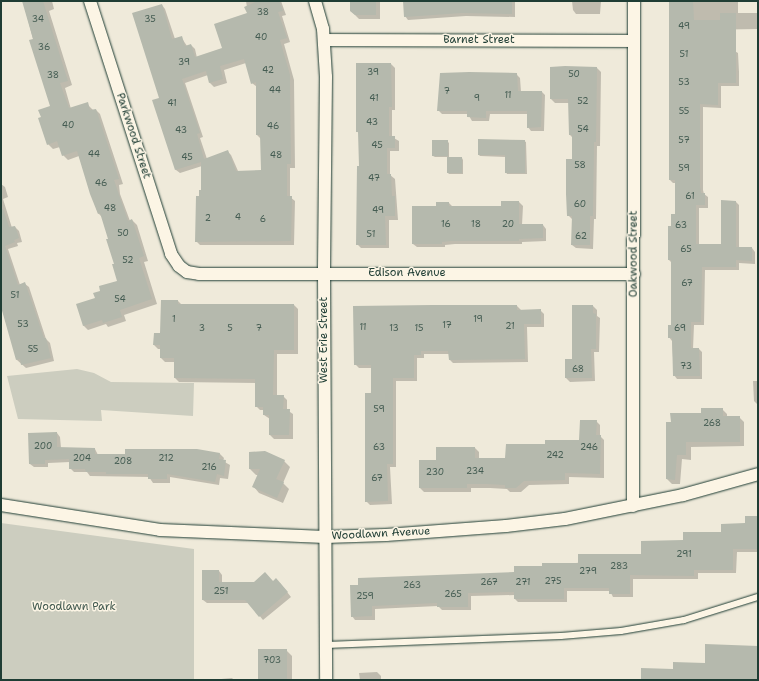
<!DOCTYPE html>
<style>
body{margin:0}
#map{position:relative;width:759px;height:681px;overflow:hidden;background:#efeada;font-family:"Shantell Sans",sans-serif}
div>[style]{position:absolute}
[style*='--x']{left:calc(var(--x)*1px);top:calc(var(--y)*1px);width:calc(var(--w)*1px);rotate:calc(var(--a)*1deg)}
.green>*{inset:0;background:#cccdbf}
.shadow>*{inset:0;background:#0003}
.building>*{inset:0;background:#b5b9ad;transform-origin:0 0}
.roads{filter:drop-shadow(0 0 1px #1f3d34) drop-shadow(0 0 1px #1f3d34)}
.service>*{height:6px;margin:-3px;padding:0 3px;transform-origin:3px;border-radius:3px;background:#fcf5e5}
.minor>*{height:12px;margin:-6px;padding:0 6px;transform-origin:6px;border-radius:6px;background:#fcf5e5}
span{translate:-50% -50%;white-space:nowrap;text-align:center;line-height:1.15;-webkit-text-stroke:3px #fcf5e5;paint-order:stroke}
.number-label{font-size:9px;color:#445c52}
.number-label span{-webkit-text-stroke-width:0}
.street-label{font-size:11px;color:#1f3d34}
.park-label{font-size:11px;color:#425a50}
.frame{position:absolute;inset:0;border:2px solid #1f3d34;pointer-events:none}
</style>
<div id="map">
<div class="green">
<div style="clip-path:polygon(77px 369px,94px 373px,111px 382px,194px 383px,193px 416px,101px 410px,102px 421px,18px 419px,7px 376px)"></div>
<div style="clip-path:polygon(1px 523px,194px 549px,194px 680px,1px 680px)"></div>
</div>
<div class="shadow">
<div style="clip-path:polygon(23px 1px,52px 1px,54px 9px,49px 11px,72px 85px,65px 88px,71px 109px,87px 104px,93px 110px,96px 110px,100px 114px,123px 184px,119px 185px,120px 194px,130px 221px,132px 220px,137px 225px,148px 261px,144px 262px,157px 304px,124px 315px,126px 321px,108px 327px,106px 324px,88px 330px,83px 325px,102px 291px,118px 281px,115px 264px,109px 239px,102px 217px,98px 213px,79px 156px,68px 160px,63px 155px,60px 147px,53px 149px,48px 144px,51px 107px)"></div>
<div style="clip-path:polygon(evenodd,246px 1px,281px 1px,286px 15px,282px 16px,290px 42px,284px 44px,294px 80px,295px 168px,290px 168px,290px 197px,295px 201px,294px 245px,200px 245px,196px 241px,202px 191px,202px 166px,180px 173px,176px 170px,160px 98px,162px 5px,165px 9px,175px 39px,181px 37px,187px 46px,191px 45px,195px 49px,197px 58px,223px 49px,248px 14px,246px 1px,246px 63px,252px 83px,257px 87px,257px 135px,261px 139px,262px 171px,238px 171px,231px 155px,227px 151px,207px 159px,200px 138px,203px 137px,185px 83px,208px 75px,210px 83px,214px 87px,227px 83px,224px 70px,246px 63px)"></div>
<div style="clip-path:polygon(351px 1px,380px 1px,380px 19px,359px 19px,351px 11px)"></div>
<div style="clip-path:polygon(426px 1px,515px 1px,515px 17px,466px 16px,408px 20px,405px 16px)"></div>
<div style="clip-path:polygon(572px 1px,601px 1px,600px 14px,576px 14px,573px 10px)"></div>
<div style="clip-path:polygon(670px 1px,738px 1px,738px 13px,758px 13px,758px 29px,698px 30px,738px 53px,739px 72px,739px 86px,721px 86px,721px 108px,703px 107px,703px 190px,704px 194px,708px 197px,708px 208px,699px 208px,699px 245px,722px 245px,736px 202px,739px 205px,739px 248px,752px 248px,755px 252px,755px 264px,739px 263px,739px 270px,705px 270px,704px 325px,694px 325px,693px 349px,699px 349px,702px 352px,702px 379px,677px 379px,674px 375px,672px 341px,669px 337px,672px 326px,672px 263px,669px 260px,676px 215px,676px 183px,673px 183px,670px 180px)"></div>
<div style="clip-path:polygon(391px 64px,395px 68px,395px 110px,392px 110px,392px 137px,399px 141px,399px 151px,390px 151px,390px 175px,395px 179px,398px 220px,389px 220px,389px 248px,361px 248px,357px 244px,360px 167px,359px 134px,357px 131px)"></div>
<div style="clip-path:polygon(551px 68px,597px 68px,601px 72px,600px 146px,597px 146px,596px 219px,594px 219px,593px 249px,576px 248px,572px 245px,573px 220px,568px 215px,573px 160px,573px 138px,570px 135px,570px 103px,555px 103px,551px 99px)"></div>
<div style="clip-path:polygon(516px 74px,520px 78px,521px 92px,542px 92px,545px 95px,544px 131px,531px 131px,528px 127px,528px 114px,490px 114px,489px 121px,472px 121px,468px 114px,442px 114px,438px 110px)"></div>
<div style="clip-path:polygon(447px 141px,449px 143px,449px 158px,462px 158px,463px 160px,463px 174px,449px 174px,448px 173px,448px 157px,435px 157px,433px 156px)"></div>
<div style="clip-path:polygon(524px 141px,526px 142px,527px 174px,507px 174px,506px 172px,506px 157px,480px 156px,479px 155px)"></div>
<div style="clip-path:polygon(1px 184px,5px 187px,8px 197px,3px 199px,12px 228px,15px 227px,19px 231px,22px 242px,17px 243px,18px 246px,8px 249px,20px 285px,25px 284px,29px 287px,46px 339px,50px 343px,54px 361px,26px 368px,17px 360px,1px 305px)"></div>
<div style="clip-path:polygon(502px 202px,519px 202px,523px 206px,522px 225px,543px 225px,546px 229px,546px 241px,522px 242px,522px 244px,455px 244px,445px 245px,445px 247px,417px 247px,413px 244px,437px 207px,437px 203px,449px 203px,452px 206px,502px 207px)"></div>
<div style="clip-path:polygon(178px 301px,182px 305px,294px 305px,298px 309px,298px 354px,277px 354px,277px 396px,283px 396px,287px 400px,287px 410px,293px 414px,293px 439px,274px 439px,270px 435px,270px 419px,264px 415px,264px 410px,260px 410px,256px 406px,256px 383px,179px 382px,175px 378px,175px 362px,165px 362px,161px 358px,161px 349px,158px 349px,154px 345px)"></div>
<div style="clip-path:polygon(517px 306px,521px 310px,540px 310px,544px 314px,544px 327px,527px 327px,528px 362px,453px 363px,450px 360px,450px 354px,424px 354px,424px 358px,417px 358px,417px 381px,396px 381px,396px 467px,390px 467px,392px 504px,370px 505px,366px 501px,372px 368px,359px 368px,355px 364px)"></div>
<div style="clip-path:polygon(573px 306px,593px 306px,597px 310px,597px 316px,600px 318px,599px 352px,594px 352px,595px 381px,570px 382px,566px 378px,573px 360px)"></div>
<div style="clip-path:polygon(753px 381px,758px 381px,758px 405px,754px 401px)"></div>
<div style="clip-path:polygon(722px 409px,727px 414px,727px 417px,739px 417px,744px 422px,744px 446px,691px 447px,691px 460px,682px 459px,680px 484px,672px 484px,667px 479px,672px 423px)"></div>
<div style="clip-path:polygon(596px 421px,600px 425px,600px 436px,604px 440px,604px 478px,569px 477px,569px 484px,529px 485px,521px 492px,510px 492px,507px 489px,490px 488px,471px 488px,471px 492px,424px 492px,420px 488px,437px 461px,475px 448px,479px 452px,479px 459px,506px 459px,546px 445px,580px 441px)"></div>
<div style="clip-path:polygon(57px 433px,60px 437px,61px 448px,95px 449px,98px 455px,220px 454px,224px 458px,223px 461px,230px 465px,228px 479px,220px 478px,219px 485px,170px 477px,170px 483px,153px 483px,149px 477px,90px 476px,87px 472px,74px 472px,70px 468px,70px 462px,48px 463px,48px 467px,34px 467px,30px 464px)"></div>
<div style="clip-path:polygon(284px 461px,290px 467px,283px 483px,289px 489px,283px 503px,259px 493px,254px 487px,259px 475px,256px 475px,250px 469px)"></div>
<div style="clip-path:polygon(758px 517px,758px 552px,737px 552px,736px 573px,698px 573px,698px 579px,633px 579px,633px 597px,613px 597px,610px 591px,567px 591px,567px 602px,518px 602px,515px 599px,515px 595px,471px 596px,471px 610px,442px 610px,438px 606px,375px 609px,375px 620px,355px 620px,352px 616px,351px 586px,515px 573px,543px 567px,642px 555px,684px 541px,722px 533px,746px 524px)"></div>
<div style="clip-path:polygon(219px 571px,222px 575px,222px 583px,280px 583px,291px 597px,263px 620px,249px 603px,207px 603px,203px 600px)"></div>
<div style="clip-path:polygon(286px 650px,292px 656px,292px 680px,259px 680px)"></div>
<div style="clip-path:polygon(377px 672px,381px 676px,381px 680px,360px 680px,359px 673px)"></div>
<div style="clip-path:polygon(232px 678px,234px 680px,221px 680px,221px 679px)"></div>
<div style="clip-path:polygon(552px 679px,553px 680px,511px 680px)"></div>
</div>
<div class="building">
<div style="clip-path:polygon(22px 1px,43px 1px,68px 81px,60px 83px,69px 108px,88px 102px,90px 110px,96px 109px,119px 179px,114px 180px,117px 189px,115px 189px,117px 189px,128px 221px,132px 219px,144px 256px,139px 258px,152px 299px,120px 310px,122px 317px,103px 323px,102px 320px,83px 326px,76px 304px,95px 298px,93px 293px,100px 291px,99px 286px,117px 281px,112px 264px,114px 264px,106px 239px,108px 239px,100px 213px,98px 214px,90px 194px,77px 151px,62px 156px,57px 141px,47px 145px,38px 118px,41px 117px,38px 110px,50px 106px,29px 40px,33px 39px)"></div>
<div style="clip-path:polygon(evenodd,258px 1px,279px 1px,283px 11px,278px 12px,287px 38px,280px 40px,290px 75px,291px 164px,287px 164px,287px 196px,292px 196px,291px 241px,195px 242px,196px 196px,199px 196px,199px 190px,201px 190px,201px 162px,175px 170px,152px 100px,159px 98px,132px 13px,162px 4px,172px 39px,182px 36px,185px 46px,191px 44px,195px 57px,222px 48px,214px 24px,247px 13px,244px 7px,258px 1px,244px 59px,251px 84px,256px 82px,256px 135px,260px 135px,261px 170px,236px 171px,228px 150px,204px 159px,197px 134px,200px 133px,182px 79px,206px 71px,209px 83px,223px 79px,220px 66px,244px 59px)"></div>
<div style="clip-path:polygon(350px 1px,376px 1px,376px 15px,355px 15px,350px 11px)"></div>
<div style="clip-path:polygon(403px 1px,512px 1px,512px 14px,462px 13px,404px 17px)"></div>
<div style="clip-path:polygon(669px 1px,693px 1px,694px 20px,720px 20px,720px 13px,736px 13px,736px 83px,718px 83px,718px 105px,700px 104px,700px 186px,701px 193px,705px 193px,705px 205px,696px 205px,696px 244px,721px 244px,721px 200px,736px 201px,736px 247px,752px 247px,752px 261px,736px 260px,736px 267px,702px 267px,701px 322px,691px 322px,691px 348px,699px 348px,700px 376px,673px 376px,672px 338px,668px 338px,668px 325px,671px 325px,671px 260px,668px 260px,668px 226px,671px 226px,671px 214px,675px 214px,675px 180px,669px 180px)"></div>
<div style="clip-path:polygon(356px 63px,391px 63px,392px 107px,389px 107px,389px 136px,395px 136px,395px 148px,387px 148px,387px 174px,391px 174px,392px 196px,395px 196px,395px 216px,385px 216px,386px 245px,356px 245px,357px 166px,359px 166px,358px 132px,356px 132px)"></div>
<div style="clip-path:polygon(565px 66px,597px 67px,596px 142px,594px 142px,593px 216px,590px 216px,590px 245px,571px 245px,572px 216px,567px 216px,566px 194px,566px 159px,572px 159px,572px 135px,569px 135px,568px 99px,550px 99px,550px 67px)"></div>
<div style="clip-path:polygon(469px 72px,517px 73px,518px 91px,542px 91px,541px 127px,527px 128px,527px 111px,486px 111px,486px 118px,467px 117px,467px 111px,437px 111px,440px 73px)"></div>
<div style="clip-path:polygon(478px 139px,525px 140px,525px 173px,505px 173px,505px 155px,478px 155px)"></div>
<div style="left:432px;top:140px;width:16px;height:16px"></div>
<div style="left:447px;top:157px;width:15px;height:16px"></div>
<div style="clip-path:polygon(501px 201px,519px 201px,519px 224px,543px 224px,543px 238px,519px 239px,519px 241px,451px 241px,442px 242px,442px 244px,412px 244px,412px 206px,436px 206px,436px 202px,449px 202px,449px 206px,501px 206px)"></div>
<div style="clip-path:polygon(1px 209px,3px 209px,9px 227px,15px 226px,19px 238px,14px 240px,15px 242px,5px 246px,18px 285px,25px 282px,44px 338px,46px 338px,51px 358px,21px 365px,20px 359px,16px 360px,1px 307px)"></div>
<div style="clip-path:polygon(161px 300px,178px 300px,178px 304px,294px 304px,294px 350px,274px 350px,273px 395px,284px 395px,283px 409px,290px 409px,289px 435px,269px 435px,269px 415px,263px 415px,263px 407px,255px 407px,255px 379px,174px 378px,174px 358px,160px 358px,160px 345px,153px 345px,154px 333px,160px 333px)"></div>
<div style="clip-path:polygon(432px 305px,517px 305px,517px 310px,541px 309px,541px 324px,524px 324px,525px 359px,449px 360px,448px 351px,421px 351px,421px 355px,414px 355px,414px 378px,393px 378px,393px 464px,387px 464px,388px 501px,365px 502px,365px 393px,371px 393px,371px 365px,354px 365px,353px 306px)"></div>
<div style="clip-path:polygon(572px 305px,593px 305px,593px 313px,596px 314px,596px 349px,591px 349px,592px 378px,565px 378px,565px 359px,572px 359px)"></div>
<div style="clip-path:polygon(701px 408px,723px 408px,723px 416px,740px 416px,740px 442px,686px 442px,686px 455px,677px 455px,675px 480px,666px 479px,666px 422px,671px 422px,670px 413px,701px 413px)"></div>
<div style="clip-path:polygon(580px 420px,597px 420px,596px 435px,601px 435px,600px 474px,565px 473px,565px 480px,524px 481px,516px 488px,505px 488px,505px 485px,486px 484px,467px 484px,467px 488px,419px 488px,419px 460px,436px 460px,436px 447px,475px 447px,475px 458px,505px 458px,506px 444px,545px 444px,545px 440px,579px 440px)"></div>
<div style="clip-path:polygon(57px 432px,57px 447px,95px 448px,95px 454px,125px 454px,125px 449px,197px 449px,220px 453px,219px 459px,226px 460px,224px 476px,217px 474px,215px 482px,167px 474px,167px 479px,148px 479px,148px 474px,106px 474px,106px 472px,86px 472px,85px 469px,69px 469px,69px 459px,45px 460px,45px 464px,29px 464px,28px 433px)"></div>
<div style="clip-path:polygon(265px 451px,285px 460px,276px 479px,284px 482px,277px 498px,252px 487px,260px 469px,249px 469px,249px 452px)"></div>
<div style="clip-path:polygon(745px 516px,758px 516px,758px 549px,733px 549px,733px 570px,694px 570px,694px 576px,630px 575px,630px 594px,609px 594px,609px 588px,564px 588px,564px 599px,514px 599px,514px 592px,468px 593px,468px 607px,437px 607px,437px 603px,372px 606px,372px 616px,351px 617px,350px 585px,358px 585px,358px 578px,514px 572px,514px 566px,542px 566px,542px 563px,578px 563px,578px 554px,641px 554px,641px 541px,683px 540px,683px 532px,721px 532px,721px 524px,745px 523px)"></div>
<div style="clip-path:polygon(202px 570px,219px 570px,219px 582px,254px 582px,265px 572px,273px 581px,276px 578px,288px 592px,259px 617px,245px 600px,202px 600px)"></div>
<div style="clip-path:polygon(705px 644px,758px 646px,758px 680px,641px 680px,641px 668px,673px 669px,673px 662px,705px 663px)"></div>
<div style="left:258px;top:649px;width:29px;height:31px"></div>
</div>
<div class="roads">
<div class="service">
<div style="--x:326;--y:645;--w:235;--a:-2.2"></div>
<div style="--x:561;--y:636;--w:60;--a:-4.8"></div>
<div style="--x:621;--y:631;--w:64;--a:-9.9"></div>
<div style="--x:684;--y:620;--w:77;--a:-17.3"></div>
</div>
<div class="minor">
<div style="--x:90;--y:1;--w:266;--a:72.2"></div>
<div style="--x:171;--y:254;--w:14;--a:56"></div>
<div style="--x:179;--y:266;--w:10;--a:37"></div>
<div style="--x:187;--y:272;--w:12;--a:9"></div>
<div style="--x:199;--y:274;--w:435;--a:0"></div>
<div style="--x:315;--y:1;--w:29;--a:74"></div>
<div style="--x:323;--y:29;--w:48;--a:86.4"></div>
<div style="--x:326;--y:77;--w:196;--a:90.6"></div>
<div style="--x:324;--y:273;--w:407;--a:89.7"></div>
<div style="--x:324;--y:40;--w:310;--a:0.2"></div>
<div style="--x:1;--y:505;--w:161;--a:8.9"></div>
<div style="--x:160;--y:530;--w:165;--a:2.4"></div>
<div style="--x:325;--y:537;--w:61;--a:-1.9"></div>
<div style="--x:386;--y:535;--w:120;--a:-4.3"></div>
<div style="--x:506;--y:526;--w:59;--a:-6.8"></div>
<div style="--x:565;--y:519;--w:120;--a:-11.5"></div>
<div style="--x:683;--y:495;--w:78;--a:-15.6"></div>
<div style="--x:633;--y:506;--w:505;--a:-89.89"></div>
</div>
</div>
<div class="number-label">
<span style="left:263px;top:12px">38</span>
<span style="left:38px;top:19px">34</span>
<span style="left:150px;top:19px">35</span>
<span style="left:684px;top:26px">49</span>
<span style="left:261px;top:37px">40</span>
<span style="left:44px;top:47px">36</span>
<span style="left:684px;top:54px">51</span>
<span style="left:184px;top:62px">39</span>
<span style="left:268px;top:70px">42</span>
<span style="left:373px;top:72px">39</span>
<span style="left:574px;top:74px">50</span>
<span style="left:53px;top:75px">38</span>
<span style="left:684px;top:82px">53</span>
<span style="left:275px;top:90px">44</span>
<span style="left:447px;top:91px">7</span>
<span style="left:508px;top:95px">11</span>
<span style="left:374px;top:98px">41</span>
<span style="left:477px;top:98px">9</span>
<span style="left:583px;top:101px">52</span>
<span style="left:172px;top:103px">41</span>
<span style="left:684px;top:111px">55</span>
<span style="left:372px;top:122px">43</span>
<span style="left:68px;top:125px">40</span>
<span style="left:273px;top:126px">46</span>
<span style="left:583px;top:129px">54</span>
<span style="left:181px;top:130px">43</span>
<span style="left:684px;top:140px">57</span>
<span style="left:377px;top:145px">45</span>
<span style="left:94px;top:154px">44</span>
<span style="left:276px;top:155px">48</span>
<span style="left:187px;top:157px">45</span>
<span style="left:580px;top:165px">58</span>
<span style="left:684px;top:168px">59</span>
<span style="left:374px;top:178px">47</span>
<span style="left:101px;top:183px">46</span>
<span style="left:690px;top:196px">61</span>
<span style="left:580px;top:204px">60</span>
<span style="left:110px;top:208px">48</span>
<span style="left:378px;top:210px">49</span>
<span style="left:238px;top:217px">4</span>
<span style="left:208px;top:218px">2</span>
<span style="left:263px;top:219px">6</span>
<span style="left:446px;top:224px">16</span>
<span style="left:476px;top:224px">18</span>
<span style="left:508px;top:224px">20</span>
<span style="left:681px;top:225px">63</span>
<span style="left:123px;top:233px">50</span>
<span style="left:371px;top:234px">51</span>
<span style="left:581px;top:236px">62</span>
<span style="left:686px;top:249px">65</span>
<span style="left:128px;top:260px">52</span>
<span style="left:687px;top:283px">67</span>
<span style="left:15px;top:295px">51</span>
<span style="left:120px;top:299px">54</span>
<span style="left:174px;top:319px">1</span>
<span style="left:478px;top:319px">19</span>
<span style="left:23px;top:324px">53</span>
<span style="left:447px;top:325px">17</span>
<span style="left:510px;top:326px">21</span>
<span style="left:363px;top:327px">11</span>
<span style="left:202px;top:328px">3</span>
<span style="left:230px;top:328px">5</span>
<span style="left:259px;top:328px">7</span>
<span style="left:394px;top:328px">13</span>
<span style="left:419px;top:328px">15</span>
<span style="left:680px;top:328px">69</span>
<span style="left:33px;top:349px">55</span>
<span style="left:686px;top:366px">73</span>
<span style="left:578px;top:369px">68</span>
<span style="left:379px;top:409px">59</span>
<span style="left:712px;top:423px">268</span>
<span style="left:43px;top:446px">200</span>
<span style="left:379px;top:447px">63</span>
<span style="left:589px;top:447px">246</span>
<span style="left:555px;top:455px">242</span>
<span style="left:82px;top:458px">204</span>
<span style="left:166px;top:458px">212</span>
<span style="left:123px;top:461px">208</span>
<span style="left:209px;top:467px">216</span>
<span style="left:475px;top:471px">234</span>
<span style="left:435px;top:472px">230</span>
<span style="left:377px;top:478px">67</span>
<span style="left:684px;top:554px">291</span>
<span style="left:619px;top:566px">283</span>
<span style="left:588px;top:571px">279</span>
<span style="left:553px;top:581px">275</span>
<span style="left:489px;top:582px">267</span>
<span style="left:523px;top:582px">271</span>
<span style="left:412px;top:585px">263</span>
<span style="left:221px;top:591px">251</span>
<span style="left:453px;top:594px">265</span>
<span style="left:365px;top:596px">259</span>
<span style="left:272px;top:660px">703</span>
</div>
<div class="street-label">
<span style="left:479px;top:40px">Barnet Street</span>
<span style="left:133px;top:136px;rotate:72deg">Parkwood Street</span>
<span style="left:634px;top:254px;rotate:-90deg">Oakwood Street</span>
<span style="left:407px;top:273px">Edison Avenue</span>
<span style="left:324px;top:340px;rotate:-90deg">West Erie Street</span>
<span style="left:381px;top:534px;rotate:-3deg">Woodlawn Avenue</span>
</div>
<div class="park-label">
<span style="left:74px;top:607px">Woodlawn Park</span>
</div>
<div class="frame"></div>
</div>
